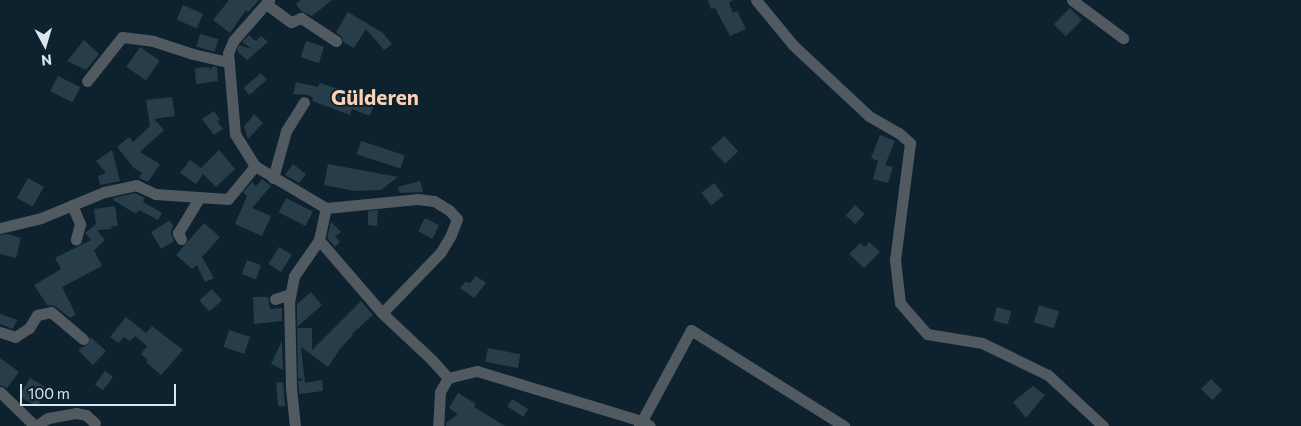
<!DOCTYPE html>
<meta charset="utf-8">
<style>
body{margin:0}
#map{position:relative;width:1301px;height:426px;overflow:hidden;background:#0d222e;font-family:Commissioner,sans-serif}
div>[style]{position:absolute}
[style*='--x']{left:calc(var(--x)*1px);top:calc(var(--y)*1px);width:calc(var(--w)*1px);rotate:calc(var(--a)*1deg)}
.building>*{inset:0;background:#283d4a;transform-origin:0 0}
.street>*{height:11px;margin:-5.5px;padding:0 5.5px;transform-origin:5.5px;border-radius:5.5px;background:#505a60}
span{translate:-50% -50%;white-space:nowrap;text-align:center;line-height:1.15;-webkit-text-stroke:4px #0d222e;paint-order:stroke}
.quarter-label{font-size:21px;color:#fcd2b6;font-weight:700}
.north{position:absolute;left:20px;top:20px;width:50px;height:50px;-webkit-text-stroke:4px #0d222e;paint-order:stroke;rotate:174deg;font-size:14px;font-weight:700;line-height:20px;text-align:center;color:#dae6ee}
.north::after{content:'';display:block;margin:auto;width:18px;height:22px;background:#dae6ee;clip-path:polygon(50% 0,100% 100%,50% 72%,0 100%)}
.scale{position:absolute;left:20px;top:384px;width:156px;height:22px;box-sizing:border-box;border:2px solid #dae6ee;border-top:0;padding-left:6px;font-size:15px;line-height:18px;white-space:nowrap;color:#dae6ee;-webkit-text-stroke:4px #0d222e;paint-order:stroke}
</style>
<div id="map">
<div class="building">
<div style="clip-path:polygon(229px 0,259px 0,248px 12px,246px 10px,230px 33px,213px 20px)"></div>
<div style="clip-path:polygon(301px 0,332px 0,312px 16px,301px 11px,296px 4px)"></div>
<div style="clip-path:polygon(708px 0,733px 0,729px 3px,733px 13px,737px 11px,746px 29px,730px 36px,715px 8px,711px 9px)"></div>
<div style="left:183px;top:5px;width:22px;height:16px;rotate:24deg"></div>
<div style="left:1070px;top:8px;width:17px;height:23px;rotate:45deg"></div>
<div style="clip-path:polygon(348px 12px,383px 33px,392px 44px,384px 50px,366px 29px,354px 48px,343px 42px,342px 37px,336px 32px)"></div>
<div style="left:200px;top:34px;width:19px;height:13px;rotate:16deg"></div>
<div style="clip-path:polygon(249px 35px,256px 41px,261px 36px,268px 42px,247px 60px,237px 51px,239px 45px,252px 49px,242px 42px)"></div>
<div style="clip-path:polygon(84px 40px,99px 54px,86px 70px,67px 61px)"></div>
<div style="left:306px;top:41px;width:19px;height:17px;rotate:18deg"></div>
<div style="left:140px;top:47px;width:24px;height:24px;rotate:35deg"></div>
<div style="clip-path:polygon(213px 66px,217px 67px,218px 81px,196px 84px,195px 68px,210px 67px,209px 71px)"></div>
<div style="left:261px;top:73px;width:9px;height:23px;rotate:49deg"></div>
<div style="left:58px;top:76px;width:25px;height:17px;rotate:27deg"></div>
<div style="clip-path:polygon(296px 82px,318px 87px,320px 83px,358px 95px,356px 99px,374px 105px,370px 116px,352px 109px,350px 115px,312px 101px,313px 98px,308px 95px,293px 94px)"></div>
<div style="clip-path:polygon(172px 97px,175px 116px,154px 119px,164px 130px,140px 152px,160px 164px,148px 182px,139px 178px,142px 173px,134px 168px,117px 147px,129px 137px,133px 142px,150px 126px,146px 100px)"></div>
<div style="clip-path:polygon(214px 111px,220px 120px,217px 121px,223px 129px,214px 135px,202px 119px)"></div>
<div style="clip-path:polygon(254px 114px,263px 123px,248px 139px,244px 127px)"></div>
<div style="clip-path:polygon(880px 135px,895px 141px,885px 165px,893px 167px,888px 183px,873px 179px,878px 161px,871px 158px)"></div>
<div style="left:724px;top:136px;width:21px;height:18px;rotate:47deg"></div>
<div style="left:361px;top:141px;width:46px;height:14px;rotate:18deg"></div>
<div style="clip-path:polygon(112px 150px,120px 181px,100px 185px,98px 176px,106px 173px,96px 161px)"></div>
<div style="clip-path:polygon(219px 150px,235px 169px,216px 187px,203px 174px,196px 184px,180px 173px,190px 160px,201px 168px)"></div>
<div style="clip-path:polygon(293px 164px,306px 174px,299px 183px,285px 175px)"></div>
<div style="clip-path:polygon(328px 164px,398px 177px,381px 190px,355px 191px,324px 185px)"></div>
<div style="left:28px;top:178px;width:18px;height:23px;rotate:29deg"></div>
<div style="clip-path:polygon(262px 179px,271px 186px,252px 208px,271px 216px,262px 236px,235px 224px,247px 196px,243px 192px,252px 182px,256px 186px)"></div>
<div style="clip-path:polygon(420px 181px,423px 192px,400px 193px,398px 187px)"></div>
<div style="left:714px;top:183px;width:16px;height:16px;rotate:52deg"></div>
<div style="clip-path:polygon(135px 193px,145px 198px,143px 202px,162px 213px,158px 220px,139px 210px,136px 214px,113px 200px,113px 198px)"></div>
<div style="left:286px;top:198px;width:30px;height:16px;rotate:27deg"></div>
<div style="left:855px;top:205px;width:13px;height:14px;rotate:42deg"></div>
<div style="clip-path:polygon(115px 206px,118px 226px,111px 226px,112px 229px,97px 230px,105px 240px,94px 250px,102px 266px,62px 287px,76px 315px,70px 318px,55px 306px,47px 305px,34px 285px,61px 269px,55px 258px,91px 240px,85px 233px,96px 224px,94px 209px)"></div>
<div style="clip-path:polygon(378px 210px,377px 226px,368px 225px,368px 211px)"></div>
<div style="left:425px;top:218px;width:16px;height:15px;rotate:27deg"></div>
<div style="clip-path:polygon(170px 220px,173px 226px,171px 233px,174px 241px,161px 249px,151px 232px)"></div>
<div style="clip-path:polygon(331px 222px,341px 232px,335px 236px,340px 242px,335px 247px,327px 238px)"></div>
<div style="clip-path:polygon(204px 223px,220px 237px,202px 257px,214px 278px,205px 282px,197px 265px,192px 269px,176px 255px)"></div>
<div style="clip-path:polygon(7px 234px,21px 238px,16px 258px,0 254px,0 235px)"></div>
<div style="clip-path:polygon(869px 242px,880px 252px,864px 268px,849px 254px,860px 243px,865px 247px)"></div>
<div style="left:279px;top:247px;width:15px;height:20px;rotate:32deg"></div>
<div style="left:247px;top:260px;width:15px;height:15px;rotate:20deg"></div>
<div style="clip-path:polygon(476px 276px,486px 283px,474px 298px,460px 288px,465px 282px,470px 283px)"></div>
<div style="left:212px;top:289px;width:15px;height:17px;rotate:48deg"></div>
<div style="clip-path:polygon(311px 292px,322px 305px,297px 327px,297px 304px)"></div>
<div style="clip-path:polygon(253px 297px,268px 297px,270px 309px,282px 308px,282px 321px,254px 324px)"></div>
<div style="clip-path:polygon(361px 301px,373px 315px,352px 334px,353px 335px,340px 349px,328px 367px,301px 347px,305px 383px,322px 380px,323px 391px,299px 394px,298px 381px,304px 380px,298px 378px,297px 328px,312px 328px,312px 350px)"></div>
<div style="left:1039px;top:305px;width:21px;height:18px;rotate:17deg"></div>
<div style="left:997px;top:307px;width:15px;height:14px;rotate:16deg"></div>
<div style="clip-path:polygon(0 314px,17px 320px,13px 329px,0 324px)"></div>
<div style="clip-path:polygon(126px 317px,146px 333px,152px 326px,183px 350px,161px 375px,146px 362px,148px 360px,141px 354px,147px 346px,135px 336px,130px 341px,124px 337px,118px 343px,110px 337px)"></div>
<div style="left:229px;top:330px;width:22px;height:18px;rotate:18deg"></div>
<div style="clip-path:polygon(90px 337px,106px 351px,93px 365px,78px 350px,88px 344px)"></div>
<div style="clip-path:polygon(282px 341px,283px 370px,271px 364px)"></div>
<div style="left:488px;top:348px;width:33px;height:14px;rotate:11deg"></div>
<div style="clip-path:polygon(0 358px,19px 372px,7px 388px,0 385px)"></div>
<div style="left:105px;top:371px;width:10px;height:17px;rotate:37deg"></div>
<div style="left:30px;top:378px;width:21px;height:21px;rotate:31deg"></div>
<div style="left:1211px;top:379px;width:16px;height:14px;rotate:45deg"></div>
<div style="left:283px;top:382px;width:24px;height:7px;rotate:85deg"></div>
<div style="clip-path:polygon(1033px 386px,1045px 395px,1026px 418px,1013px 402px)"></div>
<div style="clip-path:polygon(458px 393px,476px 404px,474px 407px,505px 426px,446px 426px,446px 423px,458px 414px,449px 408px)"></div>
<div style="left:512px;top:399px;width:19px;height:9px;rotate:32deg"></div>
</div>
<div class="street">
<div style="--x:756;--y:0;--w:58;--a:50.6"></div>
<div style="--x:793;--y:45;--w:104;--a:43.1"></div>
<div style="--x:869;--y:116;--w:34;--a:30"></div>
<div style="--x:899;--y:133;--w:15;--a:42"></div>
<div style="--x:910;--y:143;--w:118;--a:97.3"></div>
<div style="--x:895;--y:260;--w:43;--a:83.4"></div>
<div style="--x:900;--y:303;--w:41;--a:48.9"></div>
<div style="--x:927;--y:334;--w:56;--a:9.3"></div>
<div style="--x:982;--y:343;--w:73;--a:25.9"></div>
<div style="--x:1048;--y:375;--w:75;--a:42.8"></div>
<div style="--x:1072;--y:0;--w:64;--a:36.7"></div>
<div style="--x:266;--y:4;--w:31;--a:36"></div>
<div style="--x:291;--y:22;--w:11;--a:-22"></div>
<div style="--x:301;--y:18;--w:42;--a:33.3"></div>
<div style="--x:87;--y:81;--w:56;--a:-51.5"></div>
<div style="--x:122;--y:37;--w:31;--a:7"></div>
<div style="--x:153;--y:41;--w:42;--a:18"></div>
<div style="--x:193;--y:54;--w:37;--a:13"></div>
<div style="--x:255;--y:166;--w:82;--a:30.6"></div>
<div style="--x:326;--y:208;--w:91;--a:-5.6"></div>
<div style="--x:417;--y:199;--w:17;--a:7"></div>
<div style="--x:434;--y:201;--w:17;--a:31"></div>
<div style="--x:449;--y:210;--w:12;--a:48"></div>
<div style="--x:457;--y:219;--w:17;--a:111"></div>
<div style="--x:451;--y:235;--w:21;--a:121"></div>
<div style="--x:440;--y:253;--w:83;--a:134"></div>
<div style="--x:273;--y:178;--w:49;--a:-74.5"></div>
<div style="--x:286;--y:131;--w:34;--a:-58"></div>
<div style="--x:72;--y:205;--w:21;--a:67"></div>
<div style="--x:80;--y:224;--w:16;--a:105"></div>
<div style="--x:0;--y:228;--w:42;--a:-13.7"></div>
<div style="--x:41;--y:218;--w:68;--a:-22.4"></div>
<div style="--x:104;--y:192;--w:33;--a:-12"></div>
<div style="--x:136;--y:185;--w:21;--a:25"></div>
<div style="--x:155;--y:194;--w:73;--a:3.9"></div>
<div style="--x:228;--y:199;--w:43;--a:-50.7"></div>
<div style="--x:255;--y:166;--w:38;--a:-122"></div>
<div style="--x:235;--y:134;--w:81;--a:-94.9"></div>
<div style="--x:228;--y:53;--w:13;--a:-67"></div>
<div style="--x:233;--y:41;--w:55;--a:-48.7"></div>
<div style="--x:181;--y:239;--w:7;--a:-117"></div>
<div style="--x:178;--y:233;--w:41;--a:-59"></div>
<div style="--x:319;--y:240;--w:96;--a:49.2"></div>
<div style="--x:382;--y:313;--w:69;--a:43.2"></div>
<div style="--x:432;--y:360;--w:24;--a:48"></div>
<div style="--x:448;--y:378;--w:16;--a:120"></div>
<div style="--x:440;--y:392;--w:34;--a:93"></div>
<div style="--x:275;--y:299;--w:16;--a:-18"></div>
<div style="--x:0;--y:332;--w:16;--a:18"></div>
<div style="--x:15;--y:337;--w:17;--a:-33"></div>
<div style="--x:29;--y:328;--w:15;--a:-58"></div>
<div style="--x:37;--y:315;--w:14;--a:-12"></div>
<div style="--x:51;--y:312;--w:42;--a:40.2"></div>
<div style="--x:448;--y:378;--w:30;--a:-14"></div>
<div style="--x:477;--y:371;--w:172;--a:16.9"></div>
<div style="--x:642;--y:421;--w:9;--a:32"></div>
<div style="--x:0;--y:392;--w:49;--a:44.2"></div>
<div style="--x:36;--y:426;--w:14;--a:-34"></div>
<div style="--x:48;--y:418;--w:28;--a:-10"></div>
<div style="--x:76;--y:413;--w:10;--a:11"></div>
<div style="--x:86;--y:415;--w:12;--a:42"></div>
<div style="--x:295;--y:426;--w:39;--a:-96"></div>
<div style="--x:291;--y:387;--w:85;--a:-91.3"></div>
<div style="--x:289;--y:302;--w:26;--a:-79"></div>
<div style="--x:294;--y:276;--w:44;--a:-55.2"></div>
<div style="--x:319;--y:240;--w:33;--a:-78"></div>
<div style="--x:639;--y:426;--w:109;--a:-61.6"></div>
<div style="--x:691;--y:330;--w:181;--a:32.1"></div>
</div>
<div class="quarter-label">
<span style="left:375px;top:97px">Gülderen</span>
</div>
<div class="north">N</div>
<div class="scale">100 m</div>
</div>
